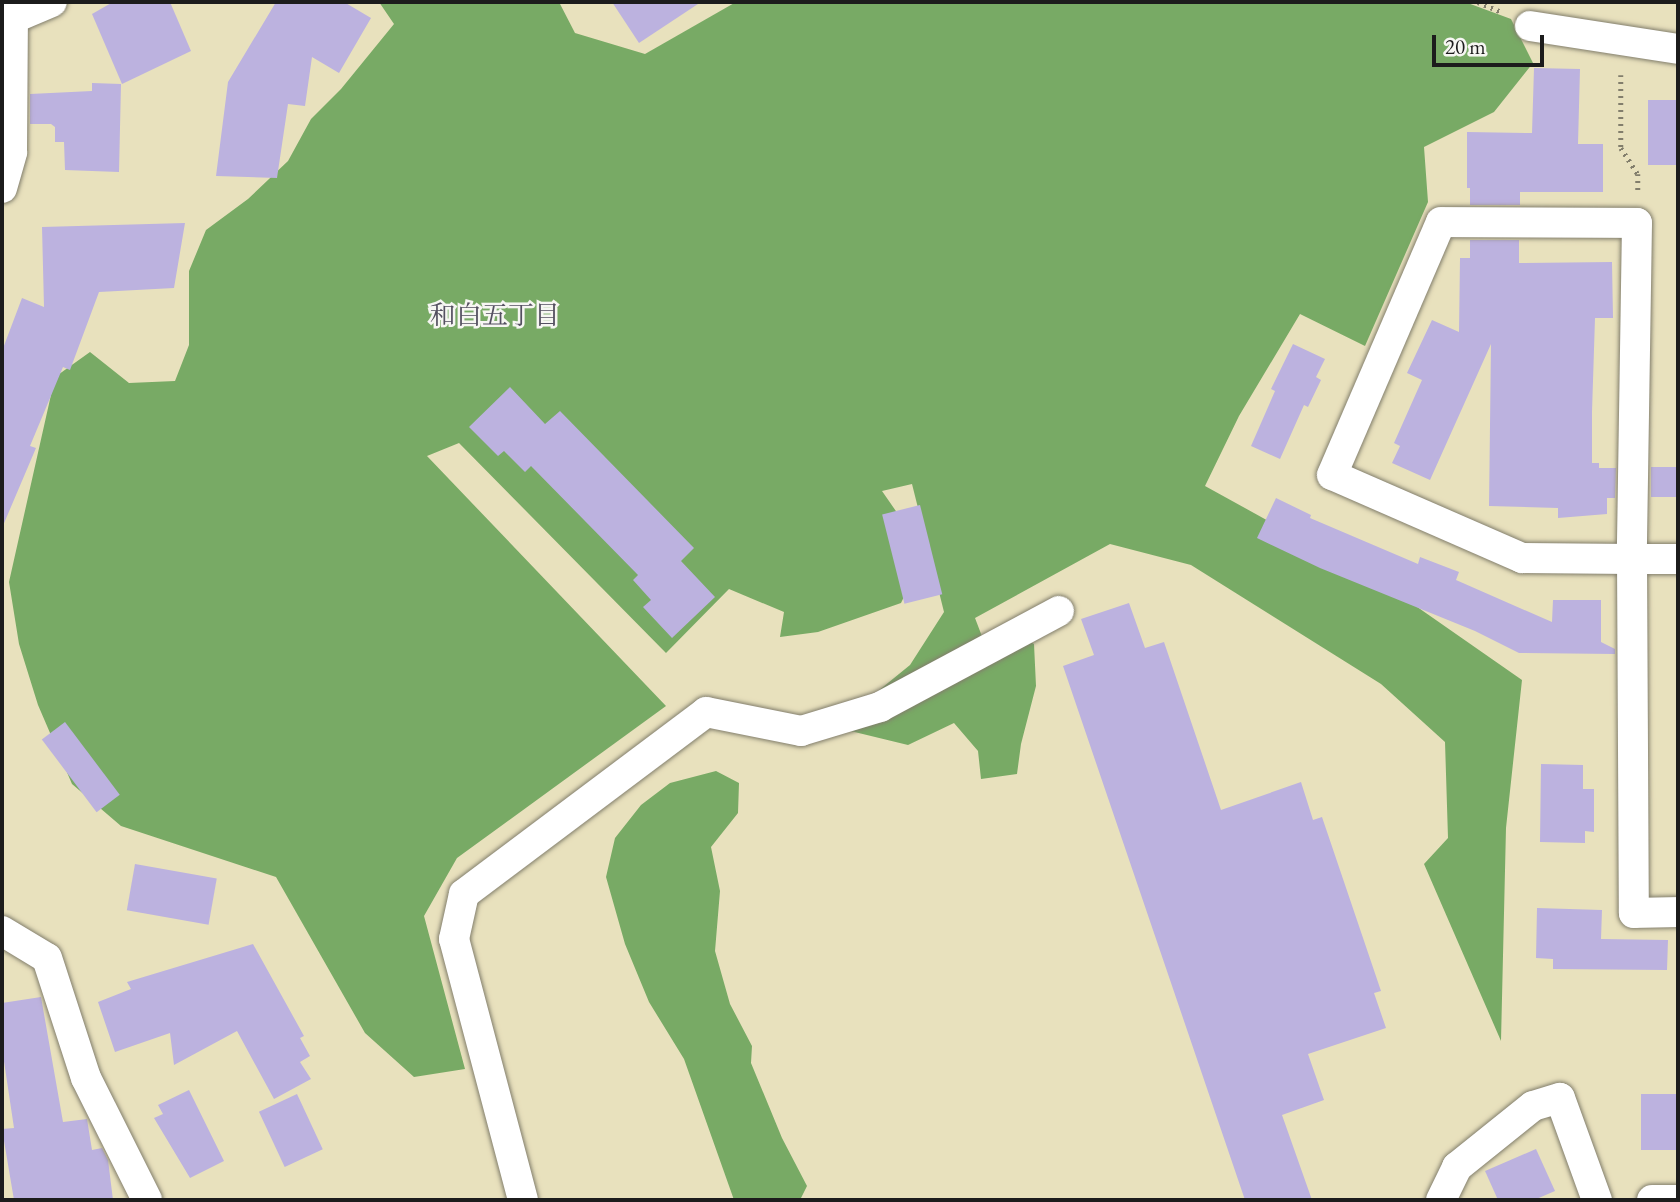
<!DOCTYPE html>
<meta charset="utf-8">
<style>
body{margin:0}
#map{position:relative;width:1680px;height:1202px;overflow:hidden;background:#e8e1bd;font-family:"EB Garamond","Noto Serif JP",serif}
div>[style]{position:absolute}
[style*='--x']{left:calc(var(--x)*1px);top:calc(var(--y)*1px);width:calc(var(--w)*1px);rotate:calc(var(--a)*1deg)}
.forest>*{inset:0;background:#78aa65}
.building>*{inset:0;background:#bcb2df;transform-origin:0 0}
.path>*{height:4.5px;margin-top:-2.25px;transform-origin:0;background:repeating-linear-gradient(90deg,#827e6c 0 2px,transparent 0 7px)}
.roads{filter:drop-shadow(0 0 2px #827e6c) drop-shadow(0 0 2px #827e6c)}
.street>*{height:30px;margin:-15px;padding:0 15px;transform-origin:15px;border-radius:15px;background:#fff}
span{translate:-50% -50%;white-space:nowrap;text-align:center;line-height:1.15;-webkit-text-stroke:5px #f6f6f2;paint-order:stroke}
.neighbourhood-label{font-size:26px;color:#545060}
.frame{position:absolute;inset:0;border:4px solid #1c1c1c;pointer-events:none}
.scale{position:absolute;left:1432px;top:35px;width:112px;height:32px;box-sizing:border-box;border:4px solid #1c1c1c;border-top:0;padding-left:9px;font-size:21px;line-height:24px;white-space:nowrap;color:#1c1c1c;-webkit-text-stroke:5px #f6f6f2;paint-order:stroke}
</style>
<div id="map">
<div class="forest">
<div style="clip-path:polygon(379px 2px,559px 2px,575px 33px,645px 54px,736px 2px,1465px 2px,1511px 19px,1533px 63px,1494px 112px,1424px 147px,1428px 202px,1365px 346px,1300px 314px,1239px 416px,1205px 486px,1390px 588px,1522px 680px,1506px 828px,1501px 1041px,1424px 864px,1448px 838px,1445px 742px,1381px 684px,1191px 565px,1110px 544px,975px 618px,983px 639px,1008px 628px,1034px 644px,1036px 686px,1021px 744px,1017px 774px,981px 779px,978px 751px,954px 723px,908px 745px,834px 727px,910px 665px,944px 612px,912px 484px,882px 491px,925px 553px,901px 603px,818px 632px,780px 637px,784px 612px,729px 589px,666px 653px,459px 443px,427px 456px,666px 706px,457px 858px,424px 916px,465px 1069px,414px 1077px,365px 1033px,276px 877px,121px 826px,72px 784px,38px 705px,19px 644px,9px 582px,55px 377px,90px 352px,129px 383px,175px 381px,189px 345px,189px 271px,206px 230px,248px 199px,288px 161px,311px 119px,341px 89px,394px 24px)"></div>
<div style="clip-path:polygon(716px 771px,739px 783px,738px 813px,711px 847px,720px 891px,715px 951px,730px 1004px,752px 1046px,751px 1063px,782px 1138px,807px 1186px,800px 1200px,734px 1200px,684px 1059px,649px 1002px,625px 944px,606px 877px,615px 838px,641px 805px,670px 783px)"></div>
</div>
<div class="building">
<div style="clip-path:polygon(113px 2px,170px 2px,191px 51px,122px 84px,92px 14px)"></div>
<div style="clip-path:polygon(276px 2px,344px 2px,371px 18px,339px 73px,312px 57px,305px 106px,288px 104px,277px 178px,216px 176px,228px 82px)"></div>
<div style="clip-path:polygon(612px 2px,701px 2px,639px 43px)"></div>
<div style="clip-path:polygon(1534px 68px,1580px 69px,1578px 144px,1603px 144px,1603px 192px,1520px 192px,1520px 205px,1470px 205px,1470px 188px,1467px 188px,1467px 132px,1532px 133px)"></div>
<div style="clip-path:polygon(92px 83px,121px 84px,119px 172px,65px 170px,64px 142px,55px 142px,55px 127px,51px 124px,30px 124px,30px 94px,92px 91px)"></div>
<div style="left:1648px;top:100px;width:30px;height:65px"></div>
<div style="clip-path:polygon(185px 223px,174px 288px,99px 292px,70px 370px,63px 367px,30px 446px,36px 448px,2px 528px,2px 351px,22px 298px,44px 307px,42px 227px)"></div>
<div style="clip-path:polygon(1470px 240px,1519px 240px,1519px 263px,1612px 262px,1613px 318px,1595px 318px,1592px 412px,1592px 463px,1599px 463px,1599px 468px,1616px 468px,1615px 498px,1607px 498px,1607px 514px,1558px 518px,1558px 508px,1489px 506px,1491px 344px,1430px 480px,1392px 463px,1400px 446px,1394px 443px,1422px 380px,1407px 373px,1432px 320px,1459px 332px,1460px 258px,1470px 258px)"></div>
<div style="clip-path:polygon(1293px 344px,1325px 359px,1316px 377px,1321px 380px,1308px 407px,1304px 405px,1280px 459px,1251px 446px,1275px 391px,1271px 389px)"></div>
<div style="clip-path:polygon(510px 387px,545px 424px,560px 411px,694px 548px,681px 561px,715px 597px,672px 638px,643px 607px,651px 600px,633px 580px,638px 575px,531px 466px,525px 472px,504px 451px,498px 456px,469px 427px)"></div>
<div style="left:1651px;top:467px;width:27px;height:30px"></div>
<div style="clip-path:polygon(1276px 498px,1311px 515px,1310px 518px,1418px 564px,1420px 557px,1459px 572px,1456px 580px,1552px 622px,1553px 600px,1601px 600px,1601px 642px,1615px 649px,1615px 654px,1519px 653px,1475px 631px,1320px 568px,1257px 538px)"></div>
<div style="left:920px;top:505px;width:92px;height:39px;rotate:76deg"></div>
<div style="clip-path:polygon(1129px 603px,1145px 648px,1164px 642px,1221px 810px,1301px 782px,1313px 820px,1322px 817px,1381px 991px,1374px 993px,1386px 1028px,1308px 1054px,1324px 1100px,1282px 1115px,1312px 1200px,1245px 1200px,1063px 666px,1094px 655px,1081px 619px)"></div>
<div style="left:65px;top:722px;width:91px;height:29px;rotate:53deg"></div>
<div style="clip-path:polygon(1541px 764px,1583px 765px,1583px 789px,1594px 789px,1594px 832px,1585px 831px,1585px 843px,1540px 842px)"></div>
<div style="left:135px;top:864px;width:83px;height:47px;rotate:10deg"></div>
<div style="clip-path:polygon(1537px 908px,1602px 910px,1601px 939px,1668px 940px,1667px 970px,1553px 969px,1553px 959px,1536px 958px)"></div>
<div style="clip-path:polygon(253px 944px,304px 1036px,300px 1038px,310px 1056px,300px 1062px,311px 1079px,274px 1099px,237px 1031px,174px 1065px,170px 1033px,115px 1052px,98px 1002px,131px 989px,127px 982px)"></div>
<div style="clip-path:polygon(41px 997px,63px 1122px,87px 1119px,92px 1150px,102px 1148px,108px 1160px,113px 1200px,14px 1200px,2px 1129px,14px 1128px,2px 1048px,2px 1003px)"></div>
<div style="clip-path:polygon(189px 1090px,224px 1161px,190px 1178px,154px 1118px,163px 1114px,158px 1105px)"></div>
<div style="left:297px;top:1094px;width:61px;height:42px;rotate:65deg"></div>
<div style="left:1641px;top:1094px;width:37px;height:56px"></div>
<div style="clip-path:polygon(1536px 1149px,1555px 1191px,1534px 1200px,1498px 1200px,1485px 1171px)"></div>
</div>
<div class="path">
<div style="--x:1478;--y:2;--w:25;--a:23"></div>
<div style="--x:1621;--y:75;--w:73;--a:90"></div>
<div style="--x:1621;--y:148;--w:31;--a:57"></div>
<div style="--x:1638;--y:174;--w:17;--a:90"></div>
</div>
<div class="roads">
<div class="street">
<div style="--x:2;--y:23;--w:54;--a:-22.8"></div>
<div style="--x:1530;--y:26;--w:150;--a:8.8"></div>
<div style="--x:2;--y:188;--w:37;--a:-74"></div>
<div style="--x:12;--y:152;--w:134;--a:-89.6"></div>
<div style="--x:13;--y:18;--w:17;--a:-107"></div>
<div style="--x:1678;--y:559;--w:46;--a:180"></div>
<div style="--x:1632;--y:559;--w:110;--a:-179.5"></div>
<div style="--x:1522;--y:558;--w:207;--a:-156.4"></div>
<div style="--x:1332;--y:475;--w:275;--a:-66.7"></div>
<div style="--x:1441;--y:222;--w:196;--a:0.3"></div>
<div style="--x:1637;--y:223;--w:336;--a:90.9"></div>
<div style="--x:1632;--y:559;--w:354;--a:89.7"></div>
<div style="--x:1634;--y:913;--w:44;--a:-1.3"></div>
<div style="--x:2;--y:931;--w:52;--a:31"></div>
<div style="--x:47;--y:958;--w:126;--a:72"></div>
<div style="--x:86;--y:1078;--w:136;--a:63.4"></div>
<div style="--x:523;--y:1200;--w:270;--a:-104.8"></div>
<div style="--x:454;--y:939;--w:46;--a:-77.5"></div>
<div style="--x:464;--y:894;--w:303;--a:-36.9"></div>
<div style="--x:706;--y:712;--w:97;--a:11.3"></div>
<div style="--x:801;--y:731;--w:83;--a:-16.9"></div>
<div style="--x:880;--y:707;--w:203;--a:-28.2"></div>
<div style="--x:1441;--y:1200;--w:37;--a:-64"></div>
<div style="--x:1457;--y:1167;--w:97;--a:-38.8"></div>
<div style="--x:1533;--y:1106;--w:28;--a:-17"></div>
<div style="--x:1560;--y:1098;--w:109;--a:70.1"></div>
<div style="--x:1652;--y:1200;--w:26;--a:0"></div>
</div>
</div>
<div class="neighbourhood-label">
<span style="left:495px;top:316px">和白五丁目</span>
</div>
<div class="frame"></div>
<div class="scale">20 m</div>
</div>
